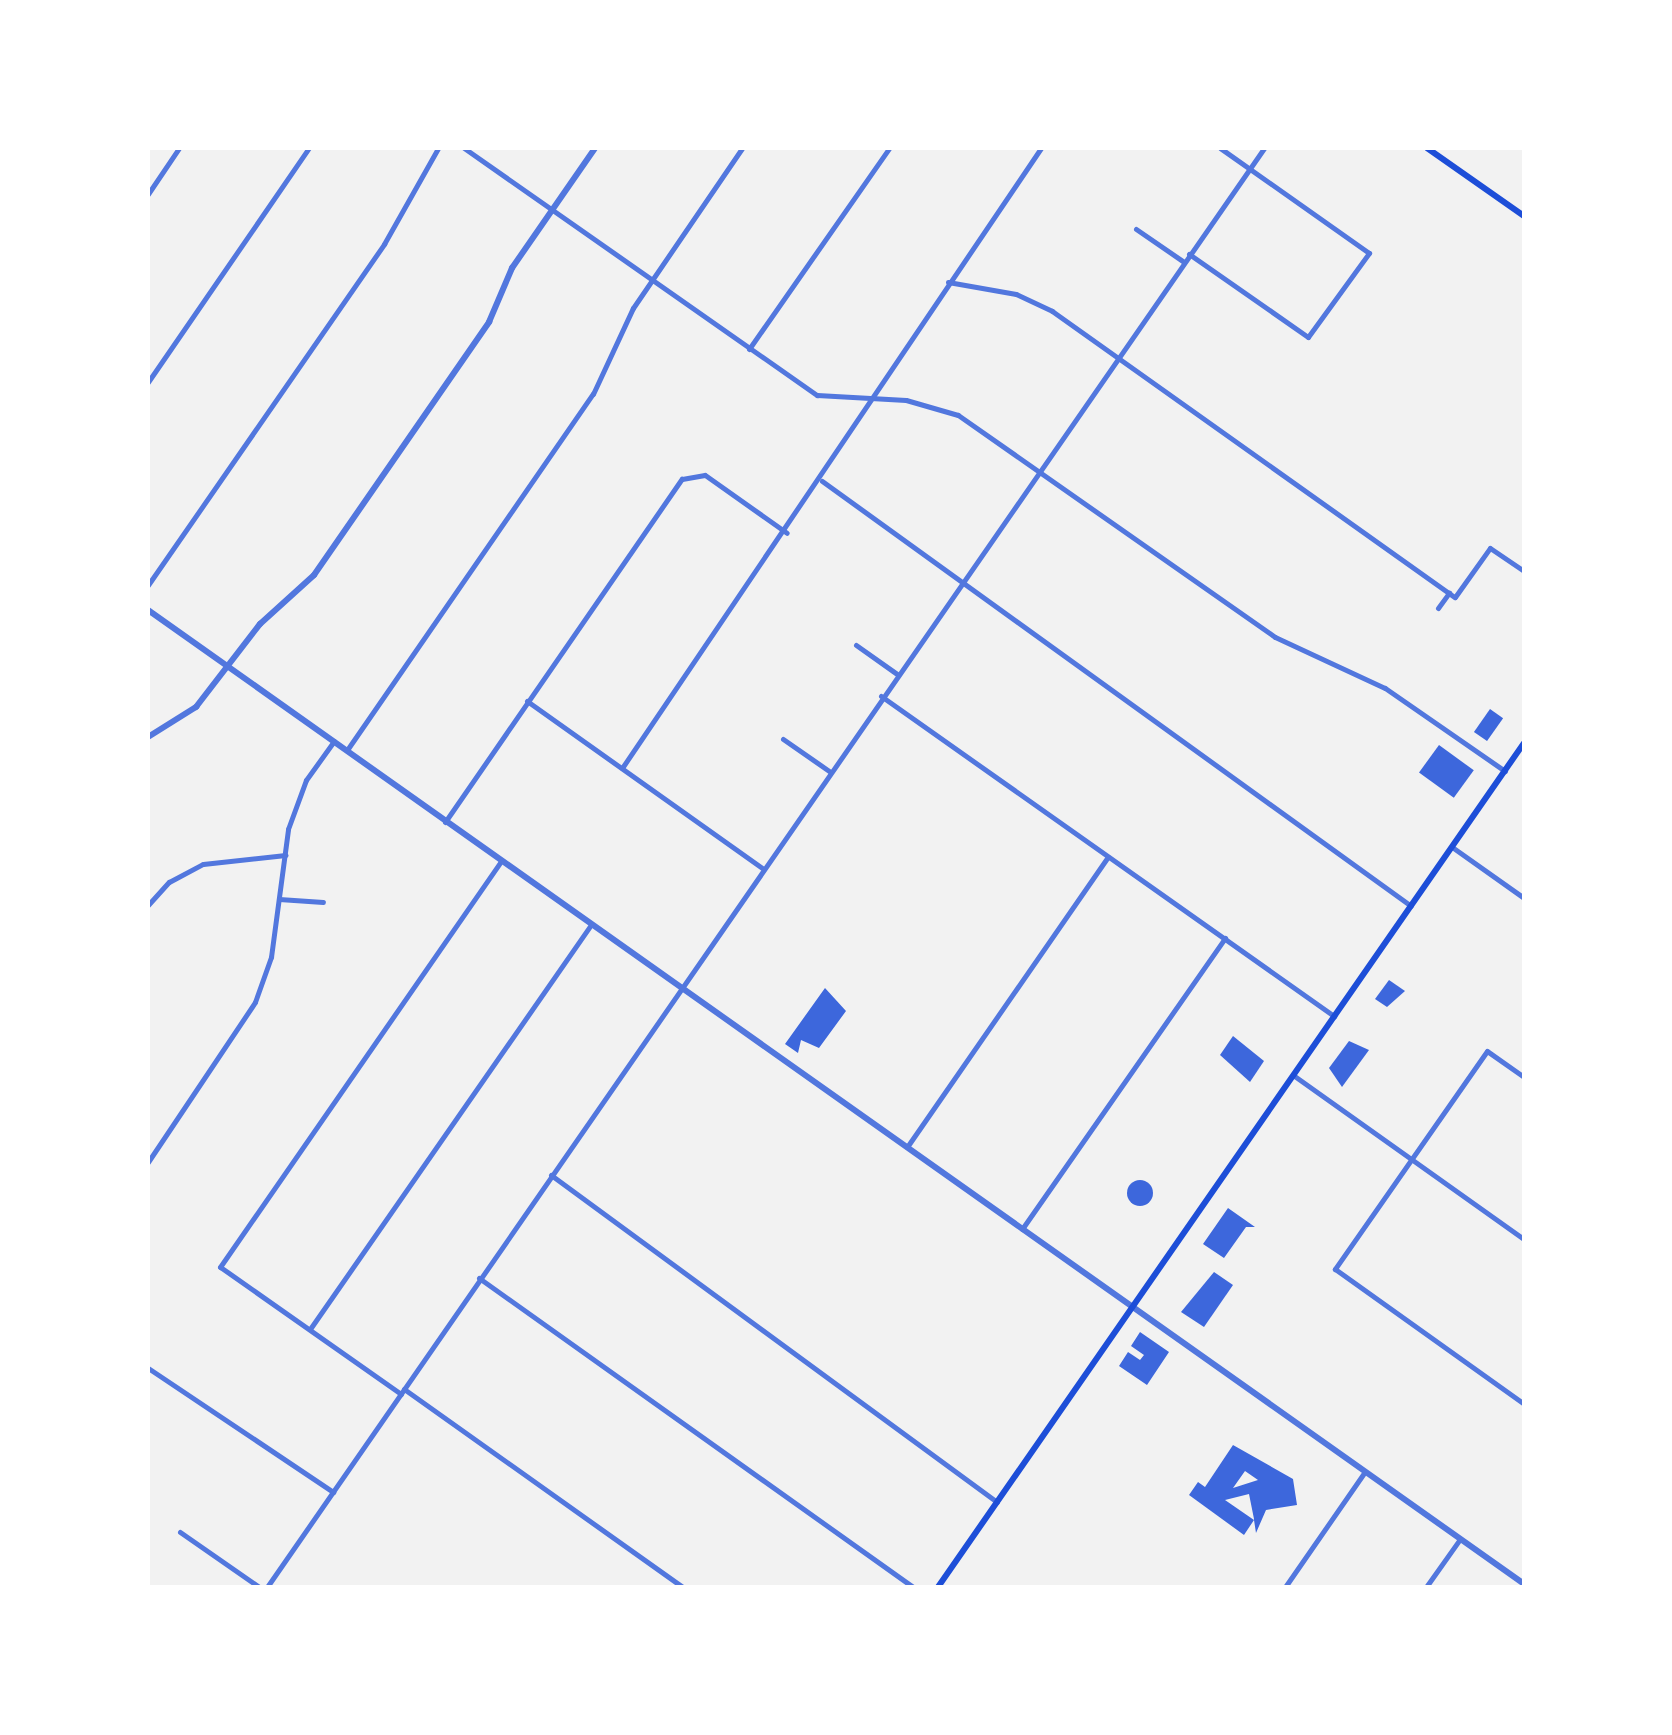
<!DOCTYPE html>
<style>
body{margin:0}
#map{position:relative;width:1672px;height:1735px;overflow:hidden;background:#f2f2f2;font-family:Rubik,sans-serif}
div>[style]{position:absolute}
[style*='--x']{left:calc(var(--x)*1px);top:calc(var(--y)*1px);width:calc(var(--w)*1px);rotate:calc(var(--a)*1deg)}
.building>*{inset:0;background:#3d67dc;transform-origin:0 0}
.round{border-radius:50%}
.minor>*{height:5px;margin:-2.5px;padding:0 2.5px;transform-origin:2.5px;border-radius:2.5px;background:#5277de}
.tertiary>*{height:6px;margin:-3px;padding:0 3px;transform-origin:3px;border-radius:3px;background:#5277de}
.secondary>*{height:6px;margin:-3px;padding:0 3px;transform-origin:3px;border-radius:3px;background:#1d4ed8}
span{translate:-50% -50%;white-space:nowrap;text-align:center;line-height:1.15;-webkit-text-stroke:8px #fff;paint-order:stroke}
.frame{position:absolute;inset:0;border:150px solid #fff;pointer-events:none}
</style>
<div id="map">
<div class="building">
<div style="left:1490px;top:709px;width:16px;height:28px;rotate:35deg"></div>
<div style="left:1439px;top:745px;width:43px;height:34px;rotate:36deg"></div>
<div style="clip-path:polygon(1389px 980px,1405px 991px,1387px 1007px,1375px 999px)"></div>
<div style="clip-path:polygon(825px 988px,846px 1011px,819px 1048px,801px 1040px,798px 1053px,785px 1044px)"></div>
<div style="clip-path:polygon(1233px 1036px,1264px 1061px,1250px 1082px,1220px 1055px)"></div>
<div style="clip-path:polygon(1349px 1041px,1369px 1050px,1342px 1087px,1329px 1068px)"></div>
<div class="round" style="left:1127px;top:1180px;width:26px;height:26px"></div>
<div style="clip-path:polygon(1228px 1208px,1255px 1227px,1246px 1227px,1224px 1258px,1203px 1244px)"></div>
<div style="clip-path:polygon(1214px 1272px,1233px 1285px,1204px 1327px,1181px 1312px)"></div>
<div style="clip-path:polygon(1140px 1332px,1169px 1352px,1147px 1385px,1119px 1366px,1128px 1352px,1140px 1360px,1144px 1355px,1131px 1346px)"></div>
<div style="clip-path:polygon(evenodd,1233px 1445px,1293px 1479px,1297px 1505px,1266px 1510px,1256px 1533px,1254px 1520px,1244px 1535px,1189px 1495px,1198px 1482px,1205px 1487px,1233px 1445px,1245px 1471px,1258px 1480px,1233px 1488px,1245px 1471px,1233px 1445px,1249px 1494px,1254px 1519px,1254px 1520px,1225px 1500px,1249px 1494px)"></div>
</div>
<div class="minor">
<div style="--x:464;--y:148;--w:431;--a:35"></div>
<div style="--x:817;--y:395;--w:89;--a:3.2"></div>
<div style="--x:906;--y:400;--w:54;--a:16.1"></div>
<div style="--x:958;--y:415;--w:387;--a:35"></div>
<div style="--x:1275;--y:637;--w:121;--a:24.9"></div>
<div style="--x:1385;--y:688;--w:146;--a:34.7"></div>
<div style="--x:148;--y:194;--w:55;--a:-56"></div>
<div style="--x:1136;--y:229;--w:58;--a:34.5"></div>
<div style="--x:1189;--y:254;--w:145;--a:34.9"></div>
<div style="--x:1308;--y:337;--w:104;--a:-54"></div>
<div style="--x:1369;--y:253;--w:182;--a:-144.8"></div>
<div style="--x:948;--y:282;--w:69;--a:10"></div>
<div style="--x:1016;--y:294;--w:40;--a:25"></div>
<div style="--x:1052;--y:311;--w:494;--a:35.4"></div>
<div style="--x:1455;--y:597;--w:60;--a:-54.5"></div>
<div style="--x:1490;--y:548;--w:41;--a:34.1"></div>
<div style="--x:749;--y:349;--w:245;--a:-55.1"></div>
<div style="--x:148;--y:382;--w:284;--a:-55.5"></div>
<div style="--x:822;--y:481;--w:726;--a:35.81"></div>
<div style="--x:148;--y:585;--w:415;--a:-55.3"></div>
<div style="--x:384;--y:244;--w:110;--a:-60.6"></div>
<div style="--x:1438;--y:608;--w:19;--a:-54"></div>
<div style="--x:856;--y:645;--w:50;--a:35.3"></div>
<div style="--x:881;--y:696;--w:555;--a:35.24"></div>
<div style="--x:527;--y:701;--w:288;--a:35.4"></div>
<div style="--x:783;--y:739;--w:56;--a:34.8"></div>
<div style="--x:347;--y:750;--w:433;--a:-55.4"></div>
<div style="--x:593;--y:394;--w:95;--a:-65.1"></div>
<div style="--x:633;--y:308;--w:194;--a:-55.7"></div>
<div style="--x:622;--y:768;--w:748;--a:-55.95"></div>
<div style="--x:445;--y:822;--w:417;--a:-55.4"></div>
<div style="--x:682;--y:479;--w:23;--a:-10"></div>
<div style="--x:705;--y:475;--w:100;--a:35.3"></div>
<div style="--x:1452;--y:847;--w:88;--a:35.3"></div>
<div style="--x:279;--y:899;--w:44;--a:3.9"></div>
<div style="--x:148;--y:905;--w:31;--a:-48"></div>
<div style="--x:169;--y:882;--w:38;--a:-28"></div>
<div style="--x:203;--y:864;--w:83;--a:-6.2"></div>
<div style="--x:1293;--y:1075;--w:283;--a:35.4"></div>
<div style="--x:1524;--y:1077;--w:45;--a:-144.9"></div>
<div style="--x:1487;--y:1051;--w:266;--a:124.9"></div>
<div style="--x:1335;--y:1269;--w:232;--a:35.5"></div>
<div style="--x:907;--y:1147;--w:353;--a:-55.3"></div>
<div style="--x:148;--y:1162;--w:192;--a:-56.2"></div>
<div style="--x:255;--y:1002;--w:48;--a:-70.4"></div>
<div style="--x:271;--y:957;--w:129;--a:-82.4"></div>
<div style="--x:288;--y:829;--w:52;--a:-69.8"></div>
<div style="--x:306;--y:780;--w:48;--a:-54.3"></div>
<div style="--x:551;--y:1175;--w:553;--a:36.25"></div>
<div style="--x:1022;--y:1229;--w:355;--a:-55.1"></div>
<div style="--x:479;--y:1278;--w:533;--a:35.45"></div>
<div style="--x:310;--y:1329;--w:493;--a:-55.2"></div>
<div style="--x:148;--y:1368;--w:223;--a:33.8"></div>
<div style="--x:404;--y:1389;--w:342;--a:35.4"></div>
<div style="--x:401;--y:1394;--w:221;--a:-144.9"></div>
<div style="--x:220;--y:1267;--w:494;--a:-55.3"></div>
<div style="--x:180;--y:1532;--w:96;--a:34.8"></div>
<div style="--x:267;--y:1587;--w:1751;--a:-55.28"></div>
<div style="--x:1285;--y:1587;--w:139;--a:-55.3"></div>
<div style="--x:1426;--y:1587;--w:59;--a:-54.7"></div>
</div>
<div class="tertiary">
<div style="--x:148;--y:610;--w:1686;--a:35.29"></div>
<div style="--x:148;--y:737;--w:57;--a:-32"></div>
<div style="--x:196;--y:707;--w:105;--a:-52.4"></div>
<div style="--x:260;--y:624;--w:73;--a:-42.2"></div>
<div style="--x:314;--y:575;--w:308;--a:-55.3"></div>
<div style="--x:489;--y:322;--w:59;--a:-66.9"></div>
<div style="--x:512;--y:268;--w:146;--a:-55.3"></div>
</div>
<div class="secondary">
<div style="--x:1427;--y:148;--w:118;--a:35"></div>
<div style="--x:938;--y:1587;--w:1027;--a:-55.23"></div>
</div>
<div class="frame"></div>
</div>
